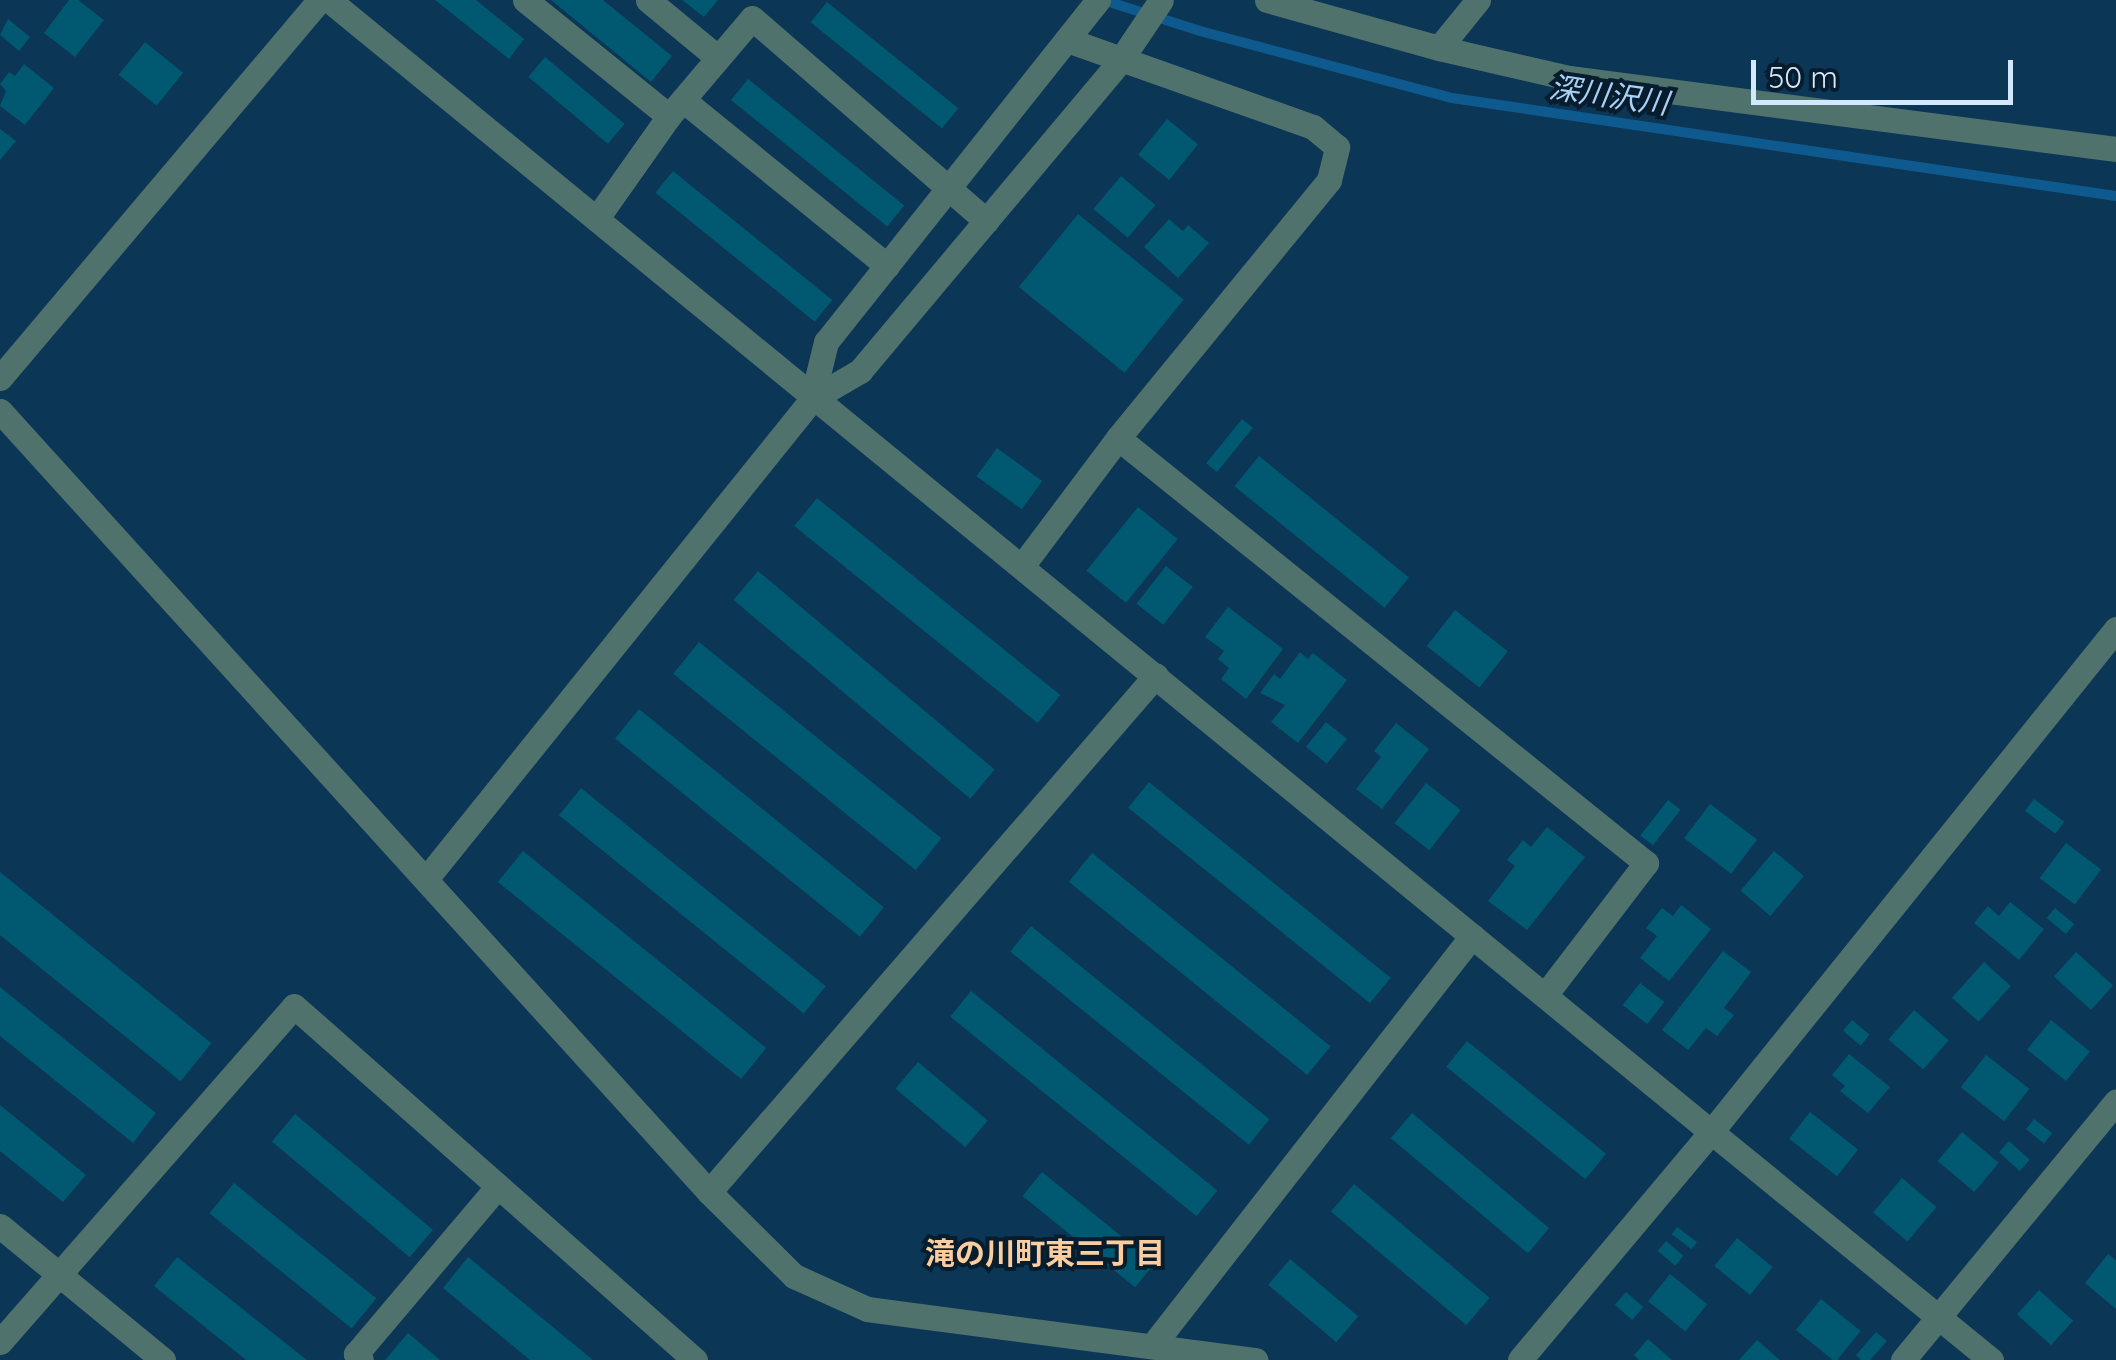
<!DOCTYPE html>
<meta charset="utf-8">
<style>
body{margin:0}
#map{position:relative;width:2116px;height:1360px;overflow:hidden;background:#0c3655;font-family:Quicksand,"Noto Sans JP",sans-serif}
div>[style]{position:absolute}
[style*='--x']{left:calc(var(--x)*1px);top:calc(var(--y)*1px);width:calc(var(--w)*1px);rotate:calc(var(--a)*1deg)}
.stream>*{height:10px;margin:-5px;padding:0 5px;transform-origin:5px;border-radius:5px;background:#0e5a8f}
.building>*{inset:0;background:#005871;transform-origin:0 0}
.minor>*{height:25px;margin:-12.5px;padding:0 12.5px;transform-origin:12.5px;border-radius:12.5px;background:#50726d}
span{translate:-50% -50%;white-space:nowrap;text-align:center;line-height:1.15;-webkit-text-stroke:8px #071d2e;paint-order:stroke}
.water-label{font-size:30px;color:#a8d1f5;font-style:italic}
.neighbourhood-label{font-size:30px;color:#fccd9f;font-weight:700}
.scale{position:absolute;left:1751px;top:60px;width:262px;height:45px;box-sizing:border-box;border:5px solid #d2e8fc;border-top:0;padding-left:12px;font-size:30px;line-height:35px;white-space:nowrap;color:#d2e8fc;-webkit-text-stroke:8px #071d2e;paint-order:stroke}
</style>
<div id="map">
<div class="stream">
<div style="--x:1103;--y:0;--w:102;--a:17.7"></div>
<div style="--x:1200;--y:31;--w:261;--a:14.9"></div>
<div style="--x:1452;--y:98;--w:671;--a:8.4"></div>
</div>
<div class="building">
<div style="clip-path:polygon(69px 0,78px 0,104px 20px,75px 57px,44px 33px)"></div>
<div style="clip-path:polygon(435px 0,476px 0,524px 39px,509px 59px)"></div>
<div style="clip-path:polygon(551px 0,603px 0,672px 56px,651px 82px)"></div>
<div style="clip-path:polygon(682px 0,718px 0,704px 17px)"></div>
<div style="left:827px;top:2px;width:169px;height:26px;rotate:39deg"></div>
<div style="clip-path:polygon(8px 19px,30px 37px,19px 51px,0 35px)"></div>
<div style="left:145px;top:42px;width:49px;height:42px;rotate:39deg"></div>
<div style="left:545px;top:57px;width:104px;height:26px;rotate:40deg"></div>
<div style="clip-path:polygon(24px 64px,54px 88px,25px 125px,0 106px,6px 91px,0 84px,9px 72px,15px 76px)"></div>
<div style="left:748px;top:79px;width:201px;height:27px;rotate:39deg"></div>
<div style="left:1167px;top:119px;width:40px;height:46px;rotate:39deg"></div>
<div style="clip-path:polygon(0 129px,16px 141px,0 160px)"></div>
<div style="left:673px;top:171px;width:205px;height:28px;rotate:39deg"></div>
<div style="left:1121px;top:176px;width:45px;height:43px;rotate:40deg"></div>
<div style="left:1078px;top:214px;width:136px;height:94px;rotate:39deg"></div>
<div style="clip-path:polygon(1169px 219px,1183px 231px,1188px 225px,1209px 243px,1178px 278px,1144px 247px)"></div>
<div style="left:1242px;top:419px;width:14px;height:57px;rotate:39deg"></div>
<div style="left:997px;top:448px;width:56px;height:35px;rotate:36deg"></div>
<div style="left:1259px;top:456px;width:193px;height:39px;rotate:39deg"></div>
<div style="left:817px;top:498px;width:313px;height:36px;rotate:39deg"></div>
<div style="left:1138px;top:507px;width:51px;height:82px;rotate:39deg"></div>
<div style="left:1166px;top:566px;width:34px;height:48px;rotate:38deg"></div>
<div style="left:758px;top:571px;width:309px;height:38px;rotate:40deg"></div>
<div style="clip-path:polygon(1228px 607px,1283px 649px,1246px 699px,1221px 679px,1229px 668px,1218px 659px,1224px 651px,1205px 637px)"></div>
<div style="left:1455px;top:610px;width:67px;height:46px;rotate:38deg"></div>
<div style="left:699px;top:642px;width:312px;height:41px;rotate:39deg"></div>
<div style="clip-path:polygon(1300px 652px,1308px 659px,1313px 653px,1347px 680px,1298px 743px,1271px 722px,1285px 705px,1260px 693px,1274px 674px,1280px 679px)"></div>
<div style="left:639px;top:709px;width:315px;height:38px;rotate:39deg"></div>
<div style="left:1326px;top:722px;width:27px;height:32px;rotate:39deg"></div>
<div style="clip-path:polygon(1396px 723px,1429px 749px,1382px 809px,1356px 789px,1381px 757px,1374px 751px)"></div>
<div style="left:1149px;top:782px;width:311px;height:33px;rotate:39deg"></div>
<div style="left:1426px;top:783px;width:44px;height:51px;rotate:38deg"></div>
<div style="left:581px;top:788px;width:315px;height:35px;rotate:39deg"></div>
<div style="left:2034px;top:799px;width:38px;height:15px;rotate:37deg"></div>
<div style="left:1668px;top:800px;width:16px;height:45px;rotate:38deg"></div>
<div style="left:1710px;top:804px;width:59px;height:43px;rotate:37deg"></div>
<div style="clip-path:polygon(1547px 827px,1585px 857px,1527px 930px,1488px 901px,1515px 866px,1507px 860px,1523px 840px,1531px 847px)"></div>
<div style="left:2066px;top:843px;width:44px;height:44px;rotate:37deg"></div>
<div style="left:523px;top:851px;width:313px;height:40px;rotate:39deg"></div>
<div style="left:1774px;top:851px;width:39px;height:52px;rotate:40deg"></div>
<div style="left:1092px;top:853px;width:307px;height:37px;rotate:39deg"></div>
<div style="left:0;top:872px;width:272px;height:49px;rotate:39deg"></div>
<div style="clip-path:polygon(2010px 902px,2044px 929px,2019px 960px,1974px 923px,1988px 906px,1999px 916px)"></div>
<div style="clip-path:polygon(1681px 905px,1711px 929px,1669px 981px,1640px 958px,1657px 936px,1646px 928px,1662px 908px,1673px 916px)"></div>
<div style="left:2055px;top:908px;width:25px;height:13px;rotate:40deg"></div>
<div style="left:1031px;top:926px;width:307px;height:33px;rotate:39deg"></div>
<div style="clip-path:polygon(1723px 951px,1751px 972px,1724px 1008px,1734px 1015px,1717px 1036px,1706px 1028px,1688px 1050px,1662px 1030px)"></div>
<div style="left:2076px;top:952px;width:50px;height:33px;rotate:42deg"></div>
<div style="left:1984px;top:962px;width:36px;height:48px;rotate:42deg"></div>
<div style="left:1640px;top:983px;width:31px;height:28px;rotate:38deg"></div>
<div style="clip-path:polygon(0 987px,156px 1113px,133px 1143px,0 1036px)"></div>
<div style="left:971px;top:991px;width:317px;height:33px;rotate:39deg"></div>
<div style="left:1914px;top:1010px;width:46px;height:39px;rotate:41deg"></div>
<div style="left:1852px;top:1020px;width:23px;height:14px;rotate:40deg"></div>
<div style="left:2051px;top:1020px;width:50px;height:38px;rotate:39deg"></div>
<div style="left:1467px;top:1041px;width:179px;height:33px;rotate:39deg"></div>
<div style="clip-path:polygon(1849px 1054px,1890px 1087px,1868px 1113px,1840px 1091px,1845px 1086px,1832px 1075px)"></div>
<div style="left:1986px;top:1055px;width:55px;height:41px;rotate:38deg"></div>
<div style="left:918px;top:1062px;width:91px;height:35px;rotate:40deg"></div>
<div style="clip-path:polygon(0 1105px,86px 1175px,63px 1202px,0 1151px)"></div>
<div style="left:1810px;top:1112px;width:61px;height:34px;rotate:38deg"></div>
<div style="left:1412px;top:1113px;width:179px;height:33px;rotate:40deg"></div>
<div style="left:295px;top:1114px;width:180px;height:36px;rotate:40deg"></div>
<div style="left:2034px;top:1119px;width:23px;height:13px;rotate:38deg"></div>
<div style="left:1962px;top:1132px;width:48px;height:38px;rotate:40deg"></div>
<div style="left:2009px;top:1141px;width:28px;height:15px;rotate:42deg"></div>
<div style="left:1042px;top:1172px;width:145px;height:31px;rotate:39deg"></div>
<div style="left:1902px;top:1178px;width:45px;height:45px;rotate:40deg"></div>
<div style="left:234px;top:1183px;width:183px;height:39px;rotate:39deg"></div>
<div style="left:1354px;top:1184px;width:177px;height:36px;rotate:40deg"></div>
<div style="left:1677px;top:1227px;width:25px;height:9px;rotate:37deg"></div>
<div style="left:1737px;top:1238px;width:46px;height:36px;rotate:39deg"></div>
<div style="left:1666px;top:1241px;width:23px;height:13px;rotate:40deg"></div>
<div style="clip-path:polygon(2108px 1254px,2116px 1260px,2116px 1309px,2085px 1283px)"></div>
<div style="clip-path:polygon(177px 1257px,307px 1360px,246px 1360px,154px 1286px)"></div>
<div style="clip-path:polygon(468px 1257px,593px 1360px,530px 1360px,443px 1288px)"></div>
<div style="left:1290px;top:1259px;width:89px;height:34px;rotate:40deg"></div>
<div style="left:1670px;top:1274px;width:48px;height:35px;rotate:39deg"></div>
<div style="left:2039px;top:1290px;width:46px;height:33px;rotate:42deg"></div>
<div style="left:1626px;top:1292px;width:23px;height:17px;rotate:41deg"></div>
<div style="left:1821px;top:1299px;width:51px;height:40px;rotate:39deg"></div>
<div style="clip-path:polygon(1876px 1332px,1887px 1341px,1870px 1360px,1861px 1360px,1856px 1355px)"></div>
<div style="clip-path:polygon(408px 1333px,440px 1360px,385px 1360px)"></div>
<div style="clip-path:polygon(1648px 1339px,1672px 1360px,1639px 1360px,1634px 1355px)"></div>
<div style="clip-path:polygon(1757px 1340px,1780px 1360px,1739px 1360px)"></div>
</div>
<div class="minor">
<div style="--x:329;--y:0;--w:1786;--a:39.32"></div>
<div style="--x:1711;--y:1132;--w:297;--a:130"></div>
<div style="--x:525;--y:0;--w:185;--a:38.9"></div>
<div style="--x:648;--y:0;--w:91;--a:39.6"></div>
<div style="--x:1267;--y:0;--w:179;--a:15.6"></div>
<div style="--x:1439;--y:48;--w:133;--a:13"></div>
<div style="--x:1569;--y:78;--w:552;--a:7.4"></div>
<div style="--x:1439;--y:48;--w:62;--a:-50.9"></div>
<div style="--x:683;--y:100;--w:263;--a:39.1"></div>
<div style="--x:597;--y:218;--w:125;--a:-54.8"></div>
<div style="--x:669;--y:116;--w:128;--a:-49.7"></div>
<div style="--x:752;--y:18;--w:310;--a:40.9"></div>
<div style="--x:0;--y:378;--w:495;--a:-49.8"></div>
<div style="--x:812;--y:399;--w:59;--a:-76.2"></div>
<div style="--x:826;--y:342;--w:437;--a:-51.5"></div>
<div style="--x:0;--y:411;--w:1055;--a:47.77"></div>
<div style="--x:709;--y:1192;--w:120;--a:44.7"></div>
<div style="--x:794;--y:1276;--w:80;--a:24.3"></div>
<div style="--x:867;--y:1309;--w:392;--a:7.5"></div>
<div style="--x:1118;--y:438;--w:678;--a:38.83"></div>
<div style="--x:1646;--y:863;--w:165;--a:127.4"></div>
<div style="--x:1022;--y:566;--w:160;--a:-53.1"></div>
<div style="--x:1118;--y:438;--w:333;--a:-50.7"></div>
<div style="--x:1329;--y:180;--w:34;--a:-76"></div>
<div style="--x:1337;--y:147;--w:31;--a:-140"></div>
<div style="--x:1313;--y:127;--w:261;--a:-160.5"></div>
<div style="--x:426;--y:879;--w:616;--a:-51.19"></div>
<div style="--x:812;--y:399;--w:56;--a:-30.3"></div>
<div style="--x:860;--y:371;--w:405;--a:-50"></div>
<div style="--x:1120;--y:61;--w:73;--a:-56.1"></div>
<div style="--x:709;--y:1192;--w:683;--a:-49.15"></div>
<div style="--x:0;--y:1226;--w:211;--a:39.4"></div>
<div style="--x:0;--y:1342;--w:446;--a:-48.8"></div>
<div style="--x:294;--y:1006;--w:535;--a:41.44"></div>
<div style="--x:1153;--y:1345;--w:519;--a:-52.05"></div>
<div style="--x:361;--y:1360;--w:8;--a:-130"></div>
<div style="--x:356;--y:1354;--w:220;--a:-49.8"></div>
<div style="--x:1903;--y:1360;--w:335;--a:-50.5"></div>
<div style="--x:1991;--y:1360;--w:361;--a:-140.8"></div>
<div style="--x:1711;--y:1132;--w:646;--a:-51.16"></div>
</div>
<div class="water-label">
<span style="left:1609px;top:95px;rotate:8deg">深川沢川</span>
</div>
<div class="neighbourhood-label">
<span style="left:1045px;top:1253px">滝の川町東三丁目</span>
</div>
<div class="scale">50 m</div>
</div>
